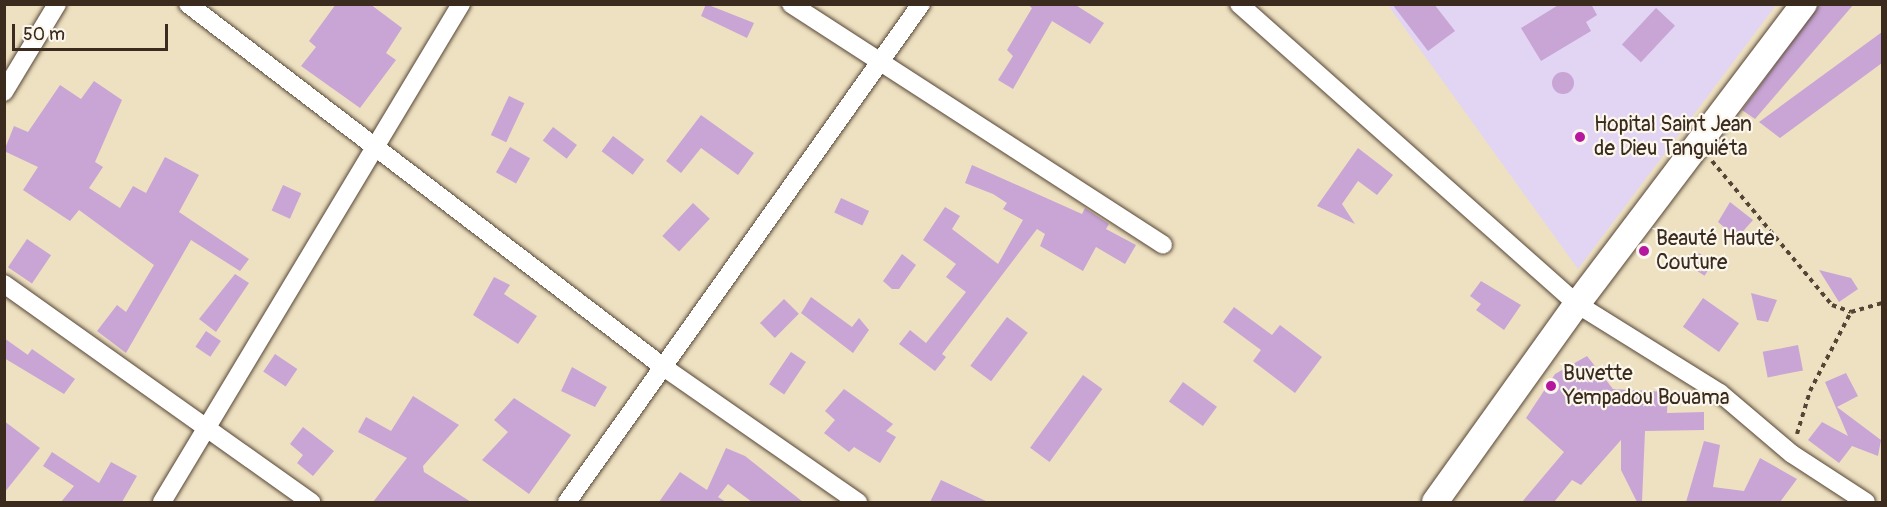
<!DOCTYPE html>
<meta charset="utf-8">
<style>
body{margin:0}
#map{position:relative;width:1887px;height:507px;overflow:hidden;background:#eee1c1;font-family:Pangolin,sans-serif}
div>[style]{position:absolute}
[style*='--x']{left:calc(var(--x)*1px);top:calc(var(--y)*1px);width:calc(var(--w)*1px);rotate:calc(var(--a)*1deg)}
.built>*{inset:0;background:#e2d4f3}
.building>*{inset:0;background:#c8a5d5;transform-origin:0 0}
.round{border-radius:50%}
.path>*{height:4px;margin-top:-2px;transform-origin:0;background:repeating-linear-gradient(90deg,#564536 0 4.5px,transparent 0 9px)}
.roads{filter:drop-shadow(0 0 2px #564536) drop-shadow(0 0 2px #564536)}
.street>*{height:18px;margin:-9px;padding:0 9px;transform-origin:9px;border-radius:9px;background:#fff}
.secondary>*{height:26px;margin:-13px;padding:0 13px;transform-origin:13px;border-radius:13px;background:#fff}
.dots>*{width:16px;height:16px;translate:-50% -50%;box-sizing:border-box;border:3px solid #fbf7ec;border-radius:50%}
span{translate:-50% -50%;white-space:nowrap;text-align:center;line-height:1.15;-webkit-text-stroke:4.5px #fbf7ec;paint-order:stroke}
.poi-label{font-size:21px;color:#3b2a1e}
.left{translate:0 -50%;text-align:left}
.frame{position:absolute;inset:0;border:6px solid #3b2a1e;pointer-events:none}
.scale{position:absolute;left:12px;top:24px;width:156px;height:27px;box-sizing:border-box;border:3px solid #3b2a1e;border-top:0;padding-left:8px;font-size:18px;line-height:21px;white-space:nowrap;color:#3b2a1e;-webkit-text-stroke:4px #fbf7ec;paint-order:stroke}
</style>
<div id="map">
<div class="built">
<div style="clip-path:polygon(1388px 5px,1776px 5px,1578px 269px)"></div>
</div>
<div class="building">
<div style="clip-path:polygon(336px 4px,370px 4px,402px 28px,386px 53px,396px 60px,360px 108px,301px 66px,316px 47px,309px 41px)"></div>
<div style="clip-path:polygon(706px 4px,754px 23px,747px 38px,701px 16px)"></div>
<div style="clip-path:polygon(1027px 4px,1074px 4px,1104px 23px,1090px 44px,1052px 21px,1013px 89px,998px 80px,1013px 56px,1007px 50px,1032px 8px)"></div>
<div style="clip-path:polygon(1392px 4px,1434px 4px,1455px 31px,1428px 51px)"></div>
<div style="clip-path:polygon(1560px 4px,1591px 4px,1597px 15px,1586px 22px,1591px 31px,1541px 61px,1521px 28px)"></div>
<div style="clip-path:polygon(1854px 4px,1755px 119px,1742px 110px,1820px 4px)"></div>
<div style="left:1656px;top:8px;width:26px;height:50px;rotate:43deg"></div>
<div style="clip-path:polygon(1882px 32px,1882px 63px,1780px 138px,1759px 122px)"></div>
<div class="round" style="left:1552px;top:72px;width:22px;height:22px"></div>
<div style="clip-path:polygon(94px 81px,122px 100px,95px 162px,103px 167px,89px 188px,120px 208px,133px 186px,146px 193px,165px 157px,199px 175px,179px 212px,249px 259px,240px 271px,191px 240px,126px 353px,97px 331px,117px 305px,126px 312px,154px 265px,79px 210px,70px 221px,23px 190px,38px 167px,4px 151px,14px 126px,28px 132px,60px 85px,81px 99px)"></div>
<div style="left:509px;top:96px;width:17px;height:43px;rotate:25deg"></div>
<div style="clip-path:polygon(701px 115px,754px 153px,738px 175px,701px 148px,681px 173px,666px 161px)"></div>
<div style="left:553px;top:127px;width:30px;height:17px;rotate:37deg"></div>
<div style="left:613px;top:136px;width:39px;height:19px;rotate:37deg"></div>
<div style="left:510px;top:147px;width:23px;height:29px;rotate:29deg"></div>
<div style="clip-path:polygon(1358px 148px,1393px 175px,1377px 195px,1358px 181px,1342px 204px,1355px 224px,1317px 206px)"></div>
<div style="clip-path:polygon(972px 165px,1082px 214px,1085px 208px,1109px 224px,1106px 229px,1136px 245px,1125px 264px,1096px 247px,1083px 271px,1040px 246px,1045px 234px,1037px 229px,942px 354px,946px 357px,935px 371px,899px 344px,910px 330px,926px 343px,966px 292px,946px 277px,956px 264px,923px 240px,945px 207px,960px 216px,952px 229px,998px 264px,1023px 220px,1003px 209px,1007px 203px,993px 194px,965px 183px)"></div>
<div style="left:283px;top:185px;width:20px;height:28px;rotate:24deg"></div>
<div style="left:841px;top:198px;width:31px;height:16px;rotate:25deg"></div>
<div style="clip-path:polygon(1730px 202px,1753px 220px,1737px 238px,1718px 222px)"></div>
<div style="left:693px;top:203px;width:23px;height:45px;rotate:43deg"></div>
<div style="left:27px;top:239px;width:29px;height:34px;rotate:34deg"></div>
<div style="left:1699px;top:253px;width:17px;height:16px;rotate:33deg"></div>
<div style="clip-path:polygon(902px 254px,916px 265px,899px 289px,892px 289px,883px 281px)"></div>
<div style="clip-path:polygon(1819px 270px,1851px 278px,1858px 289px,1839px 302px)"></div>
<div style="clip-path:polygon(235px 274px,249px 283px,216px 332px,199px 319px)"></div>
<div style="clip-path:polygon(494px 277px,510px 285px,504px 294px,537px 316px,518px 344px,473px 315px)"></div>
<div style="clip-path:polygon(1481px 281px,1521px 305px,1504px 330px,1476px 310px,1481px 304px,1470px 296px)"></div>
<div style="clip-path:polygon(1751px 293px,1777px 300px,1768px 322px,1757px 320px)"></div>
<div style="clip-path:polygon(811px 297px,852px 327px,859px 318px,869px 330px,853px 353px,801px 313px)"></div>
<div style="left:1703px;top:298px;width:44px;height:35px;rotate:35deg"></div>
<div style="left:784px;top:299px;width:21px;height:34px;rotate:45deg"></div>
<div style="clip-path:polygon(1234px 307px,1272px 335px,1280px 325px,1322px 357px,1295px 393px,1253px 361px,1261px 350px,1223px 322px)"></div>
<div style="left:1007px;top:317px;width:26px;height:61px;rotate:37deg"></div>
<div style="left:206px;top:331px;width:18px;height:19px;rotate:34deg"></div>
<div style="clip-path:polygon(4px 338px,28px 355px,24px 360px,32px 349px,75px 379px,64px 394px,4px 358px)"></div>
<div style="left:1798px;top:345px;width:26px;height:36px;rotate:79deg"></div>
<div style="left:791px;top:352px;width:18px;height:39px;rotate:34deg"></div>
<div style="left:275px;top:354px;width:27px;height:21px;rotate:34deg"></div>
<div style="clip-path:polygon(1587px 356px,1613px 389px,1668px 392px,1667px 413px,1704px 412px,1704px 430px,1645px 431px,1642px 502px,1637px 502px,1621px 470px,1621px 440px,1581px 485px,1572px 480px,1554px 502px,1522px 502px,1564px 452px,1526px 418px,1555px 374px)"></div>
<div style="clip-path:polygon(572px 367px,607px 387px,595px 407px,561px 391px)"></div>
<div style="clip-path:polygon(1846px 373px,1858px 396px,1837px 407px,1881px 440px,1878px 456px,1852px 446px,1839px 463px,1808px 440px,1822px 422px,1848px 436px,1825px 382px)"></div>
<div style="left:1083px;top:375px;width:24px;height:90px;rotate:36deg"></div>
<div style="left:1183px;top:382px;width:42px;height:24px;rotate:36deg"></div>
<div style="clip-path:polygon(844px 389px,893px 424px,886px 431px,896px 437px,880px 463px,854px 447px,849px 452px,824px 433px,835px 420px,825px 411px)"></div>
<div style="clip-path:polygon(413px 396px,459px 425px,423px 466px,424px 472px,471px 502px,373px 502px,407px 458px,358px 432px,366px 417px,391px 431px)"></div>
<div style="clip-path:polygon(514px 398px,571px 435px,529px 494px,482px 460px,508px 432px,494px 420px)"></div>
<div style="clip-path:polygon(4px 421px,40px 448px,4px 493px)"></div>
<div style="clip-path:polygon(303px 427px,334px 451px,313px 476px,297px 463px,303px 455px,290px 444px)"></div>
<div style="clip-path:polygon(1704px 441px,1720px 445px,1713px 487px,1744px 491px,1760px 458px,1797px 479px,1780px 502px,1686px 502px)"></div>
<div style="clip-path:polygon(726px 448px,745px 456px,803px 502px,752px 502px,728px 484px,718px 497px,726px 502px,659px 502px,680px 472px,707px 490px)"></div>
<div style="clip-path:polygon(52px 452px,99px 483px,111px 462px,137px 476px,122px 502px,61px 502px,74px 486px,43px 466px)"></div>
<div style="clip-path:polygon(941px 480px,988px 502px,930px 502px)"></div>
</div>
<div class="path">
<div style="--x:1712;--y:161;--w:187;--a:50.2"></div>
<div style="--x:1832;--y:305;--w:20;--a:20"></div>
<div style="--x:1851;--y:312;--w:32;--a:-16"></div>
<div style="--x:1797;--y:434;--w:45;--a:-73.2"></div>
<div style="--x:1810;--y:391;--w:89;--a:-62.6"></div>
</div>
<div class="roads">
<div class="street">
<div style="--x:188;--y:4;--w:596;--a:37.37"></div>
<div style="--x:662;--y:366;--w:239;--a:34.8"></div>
<div style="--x:791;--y:4;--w:443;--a:32.9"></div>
<div style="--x:1239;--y:4;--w:452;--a:41.6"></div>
<div style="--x:1577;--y:304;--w:168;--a:31.9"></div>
<div style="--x:1720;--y:393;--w:94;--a:40.3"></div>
<div style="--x:1792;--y:454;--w:88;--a:33"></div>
<div style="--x:4;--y:92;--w:103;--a:-58.9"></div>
<div style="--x:4;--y:284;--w:377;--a:35.4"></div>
<div style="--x:162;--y:502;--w:581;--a:-59.02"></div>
<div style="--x:567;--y:502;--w:611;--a:-54.59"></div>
</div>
<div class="secondary">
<div style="--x:1435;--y:502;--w:244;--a:-54.4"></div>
<div style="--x:1577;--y:304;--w:376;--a:-52.9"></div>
</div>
</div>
<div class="dots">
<div style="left:1580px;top:137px;background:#b5179e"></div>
<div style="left:1644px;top:251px;background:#b5179e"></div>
<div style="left:1551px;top:386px;background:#b5179e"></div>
</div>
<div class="poi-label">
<span class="left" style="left:1594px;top:137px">Hopital Saint Jean<br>de Dieu Tanguiéta</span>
<span class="left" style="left:1656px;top:251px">Beauté Haute<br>Couture</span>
<span class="left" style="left:1563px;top:386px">Buvette<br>Yempadou Bouama</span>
</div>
<div class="frame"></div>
<div class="scale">50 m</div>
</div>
